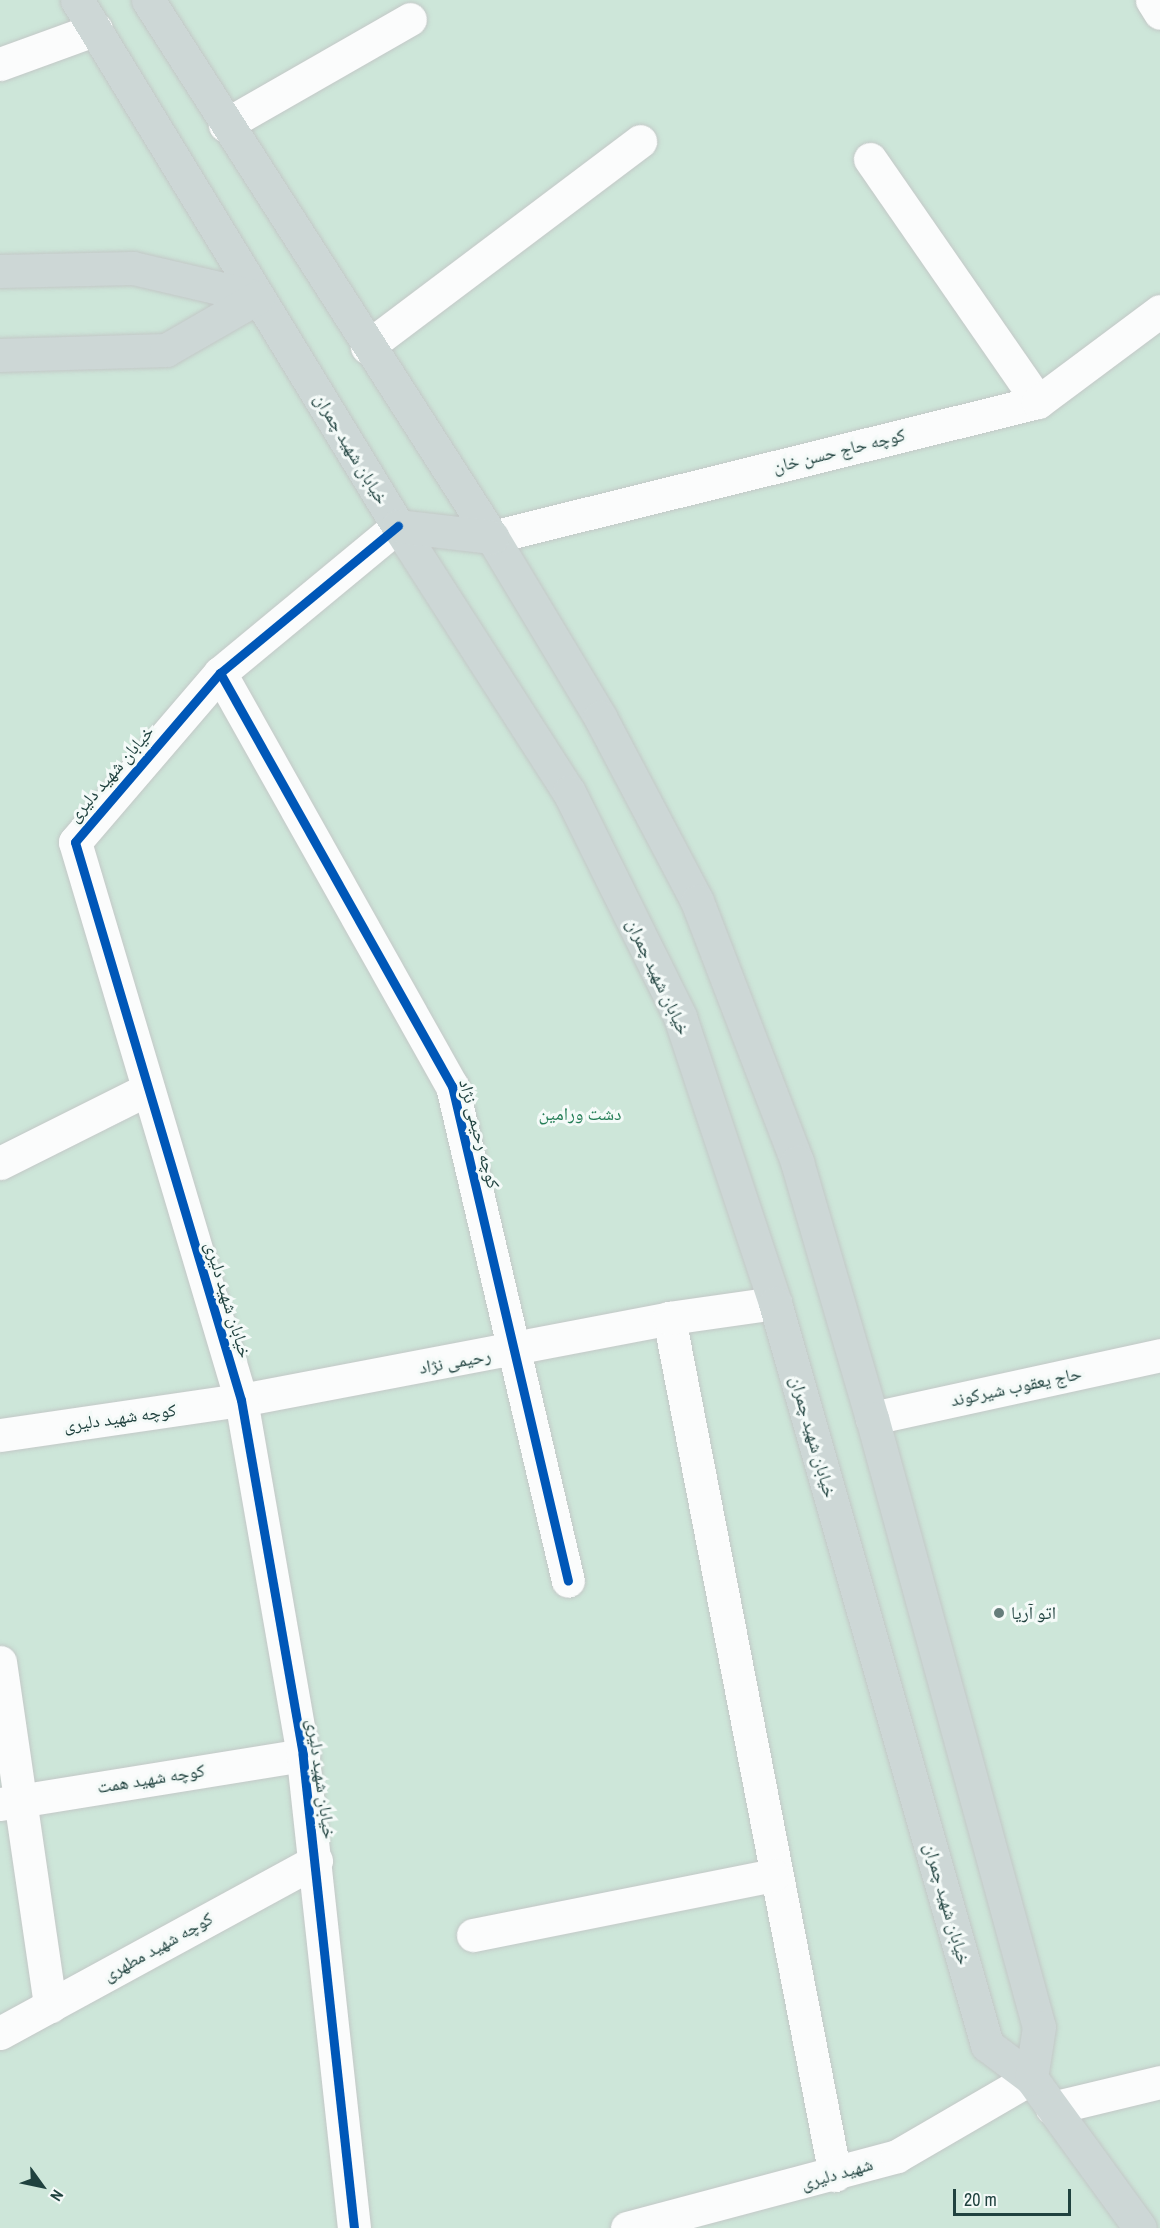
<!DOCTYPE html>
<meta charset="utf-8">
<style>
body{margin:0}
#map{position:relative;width:1160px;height:2228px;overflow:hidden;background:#e6ebea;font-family:"Archivo Narrow","Noto Naskh Arabic",sans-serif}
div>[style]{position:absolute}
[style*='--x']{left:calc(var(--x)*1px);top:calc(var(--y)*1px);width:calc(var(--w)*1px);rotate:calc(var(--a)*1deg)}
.green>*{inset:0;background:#cde6d9;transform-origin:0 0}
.roads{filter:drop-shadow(0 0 2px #c3c8c7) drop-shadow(0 0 2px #c3c8c7)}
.minor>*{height:33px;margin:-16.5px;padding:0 16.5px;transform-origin:16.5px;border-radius:16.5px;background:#fbfcfc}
.major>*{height:33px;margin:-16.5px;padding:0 16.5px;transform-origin:16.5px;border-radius:16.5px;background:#cdd7d6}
.cycleway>*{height:9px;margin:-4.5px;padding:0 4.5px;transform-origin:4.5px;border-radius:4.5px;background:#0057b8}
.dots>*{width:16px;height:16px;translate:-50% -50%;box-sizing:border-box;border:3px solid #f4faf8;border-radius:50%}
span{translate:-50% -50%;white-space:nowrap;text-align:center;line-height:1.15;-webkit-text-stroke:6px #f4faf8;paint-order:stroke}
.street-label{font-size:18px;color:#20423f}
.park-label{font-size:18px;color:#257e57}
.poi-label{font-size:18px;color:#20423f}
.left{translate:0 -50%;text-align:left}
.north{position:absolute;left:12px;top:2156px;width:60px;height:60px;-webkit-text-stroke:4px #f4faf8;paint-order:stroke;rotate:123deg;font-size:16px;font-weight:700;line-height:24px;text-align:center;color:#20423f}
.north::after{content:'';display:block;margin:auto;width:21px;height:27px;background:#20423f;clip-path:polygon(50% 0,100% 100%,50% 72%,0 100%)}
.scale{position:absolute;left:953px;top:2189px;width:118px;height:27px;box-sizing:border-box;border:3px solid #20423f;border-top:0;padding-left:8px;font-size:18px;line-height:21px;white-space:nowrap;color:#20423f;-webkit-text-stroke:4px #f4faf8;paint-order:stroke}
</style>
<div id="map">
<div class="green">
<div style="left:0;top:0;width:1160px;height:2228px"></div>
</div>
<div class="roads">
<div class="minor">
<div style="--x:1152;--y:0;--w:15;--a:58"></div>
<div style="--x:0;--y:64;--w:102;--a:-20"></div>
<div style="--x:225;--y:125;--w:213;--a:-29.8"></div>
<div style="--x:870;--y:159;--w:295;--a:55.3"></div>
<div style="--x:367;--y:347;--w:342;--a:-37"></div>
<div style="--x:492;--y:537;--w:562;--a:-13.89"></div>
<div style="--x:1038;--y:402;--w:152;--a:-36.7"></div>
<div style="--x:220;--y:673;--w:474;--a:60.7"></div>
<div style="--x:452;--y:1086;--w:508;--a:76.81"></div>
<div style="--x:0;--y:1163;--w:165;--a:-26.6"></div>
<div style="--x:669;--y:1318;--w:873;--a:79.04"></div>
<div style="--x:872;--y:1418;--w:295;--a:-12.3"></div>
<div style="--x:0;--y:1435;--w:244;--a:-8.3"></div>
<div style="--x:241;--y:1400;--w:436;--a:-10.8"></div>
<div style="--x:669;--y:1318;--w:107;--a:-8.1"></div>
<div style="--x:0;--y:1662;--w:348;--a:81.7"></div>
<div style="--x:0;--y:1804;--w:307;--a:-9.2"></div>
<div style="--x:473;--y:1935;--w:306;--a:-11.3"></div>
<div style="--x:0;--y:2033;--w:360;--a:-28.6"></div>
<div style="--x:1052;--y:2108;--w:111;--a:-13.5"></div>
<div style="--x:354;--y:2228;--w:476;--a:-96.2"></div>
<div style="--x:303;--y:1755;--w:360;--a:-99.9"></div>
<div style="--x:241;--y:1400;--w:582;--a:-106.57"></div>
<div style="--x:75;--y:842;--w:223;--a:-49.4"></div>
<div style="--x:220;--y:673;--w:231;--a:-39.6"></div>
<div style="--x:627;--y:2228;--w:279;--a:-14.9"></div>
<div style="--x:897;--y:2156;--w:155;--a:-30.2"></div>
</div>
<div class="major">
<div style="--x:77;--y:0;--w:616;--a:58.61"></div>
<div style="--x:398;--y:526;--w:316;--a:57.3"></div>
<div style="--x:569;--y:792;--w:251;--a:63.7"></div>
<div style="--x:680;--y:1017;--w:301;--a:71.6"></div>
<div style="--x:775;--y:1303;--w:772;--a:74.05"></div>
<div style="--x:987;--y:2045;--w:55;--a:36.9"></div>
<div style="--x:1031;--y:2078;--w:185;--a:54"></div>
<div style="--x:148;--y:0;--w:638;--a:57.36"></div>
<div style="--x:492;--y:537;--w:210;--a:59"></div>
<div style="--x:600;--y:717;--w:208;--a:62.2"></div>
<div style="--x:697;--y:901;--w:280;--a:69"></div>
<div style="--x:797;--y:1162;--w:267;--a:73.7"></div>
<div style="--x:872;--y:1418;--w:631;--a:74.67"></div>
<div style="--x:1039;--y:2027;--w:52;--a:98.9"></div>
<div style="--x:0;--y:271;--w:133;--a:-1.3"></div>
<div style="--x:133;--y:268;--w:128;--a:13.1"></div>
<div style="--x:0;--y:355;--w:166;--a:-1.7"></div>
<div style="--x:166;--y:350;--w:106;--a:-29.9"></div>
<div style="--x:398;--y:526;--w:95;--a:6.7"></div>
</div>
</div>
<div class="cycleway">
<div style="--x:220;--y:673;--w:474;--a:60.7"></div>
<div style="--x:452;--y:1086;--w:508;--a:76.81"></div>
<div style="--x:354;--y:2228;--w:476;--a:-96.2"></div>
<div style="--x:303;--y:1755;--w:360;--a:-99.9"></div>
<div style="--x:241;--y:1400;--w:582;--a:-106.57"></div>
<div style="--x:75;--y:842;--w:223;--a:-49.4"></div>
<div style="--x:220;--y:673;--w:231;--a:-39.6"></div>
</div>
<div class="dots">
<div style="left:999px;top:1613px;background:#657d7b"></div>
</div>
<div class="street-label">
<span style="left:351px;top:449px;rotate:59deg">خیابان شهید چمران</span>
<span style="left:839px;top:451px;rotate:-14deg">کوچه حاج حسن خان</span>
<span style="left:111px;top:774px;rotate:-49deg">خیابان شهید دلیری</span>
<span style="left:658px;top:977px;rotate:65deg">خیابان شهید چمران</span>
<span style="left:479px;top:1134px;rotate:75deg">کوچه رحیمی نژاد</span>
<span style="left:228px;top:1300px;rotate:73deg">خیابان شهید دلیری</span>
<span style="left:455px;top:1362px;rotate:-10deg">رحیمی نژاد</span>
<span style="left:1016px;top:1387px;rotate:-12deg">حاج یعقوب شیرکوند</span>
<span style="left:120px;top:1418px;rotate:-8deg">کوچه شهید دلیری</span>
<span style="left:813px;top:1437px;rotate:74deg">خیابان شهید چمران</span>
<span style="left:151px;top:1779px;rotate:-9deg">کوچه شهید همت</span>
<span style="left:321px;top:1779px;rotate:82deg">خیابان شهید دلیری</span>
<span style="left:947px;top:1904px;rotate:74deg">خیابان شهید چمران</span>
<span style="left:158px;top:1947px;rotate:-29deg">کوچه شهید مطهری</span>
<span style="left:837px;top:2174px;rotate:-16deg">شهید دلیری</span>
</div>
<div class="park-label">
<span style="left:580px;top:1114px">دشت ورامین</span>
</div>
<div class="poi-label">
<span class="left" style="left:1011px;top:1613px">اتو آریا</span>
</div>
<div class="north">N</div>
<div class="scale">20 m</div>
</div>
